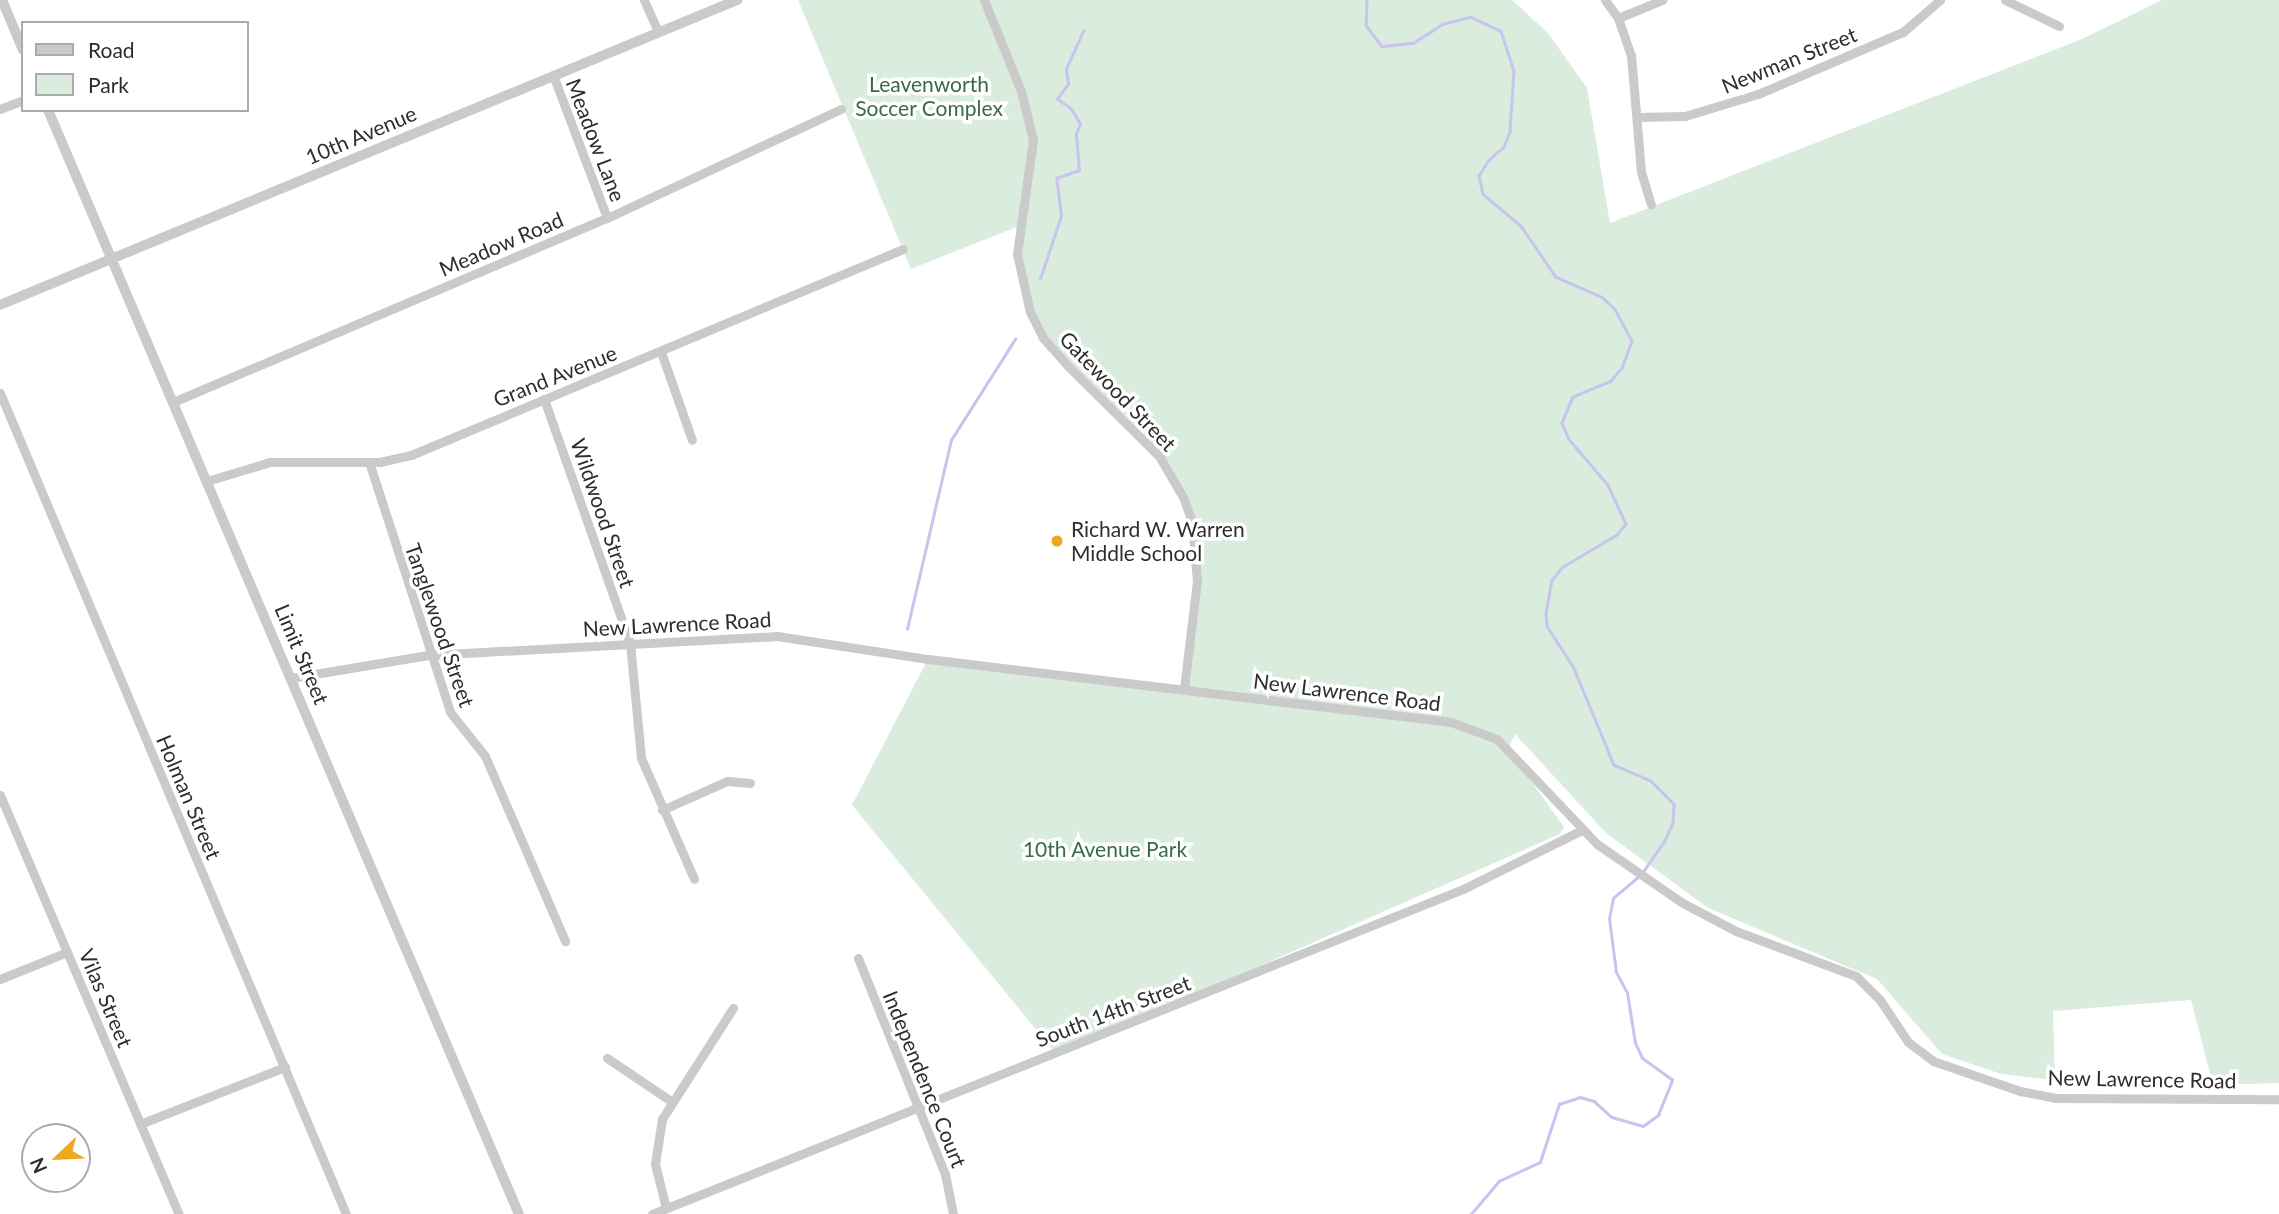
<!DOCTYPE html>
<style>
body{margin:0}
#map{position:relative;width:2279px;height:1214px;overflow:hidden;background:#fff;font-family:Lato,sans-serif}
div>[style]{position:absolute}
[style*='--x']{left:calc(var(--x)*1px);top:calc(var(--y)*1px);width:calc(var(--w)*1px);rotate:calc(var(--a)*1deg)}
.green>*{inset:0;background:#daecdd}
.stream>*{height:2.5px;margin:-1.25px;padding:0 1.25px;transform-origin:1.25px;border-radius:1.25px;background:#c9c4ed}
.minor>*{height:9px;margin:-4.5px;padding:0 4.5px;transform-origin:4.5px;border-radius:4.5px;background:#cacaca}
.tertiary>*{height:10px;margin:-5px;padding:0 5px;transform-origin:5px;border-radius:5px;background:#cacaca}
.dots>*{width:19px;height:19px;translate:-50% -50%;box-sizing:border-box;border:4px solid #fff;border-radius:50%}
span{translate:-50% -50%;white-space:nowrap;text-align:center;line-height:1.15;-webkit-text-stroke:7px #fff;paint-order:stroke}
.street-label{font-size:21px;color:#2d2d2d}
.park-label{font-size:21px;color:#386b45}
.poi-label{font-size:21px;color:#2d2d2d}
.left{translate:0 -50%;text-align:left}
.legend{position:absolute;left:21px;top:21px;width:228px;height:91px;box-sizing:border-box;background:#fff;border:2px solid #ababab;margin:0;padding:9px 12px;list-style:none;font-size:21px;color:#2d2d2d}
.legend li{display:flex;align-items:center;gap:14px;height:35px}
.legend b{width:35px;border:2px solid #ababab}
.north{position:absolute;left:21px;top:1123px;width:70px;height:70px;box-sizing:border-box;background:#fff;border:2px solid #ababab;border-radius:50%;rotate:247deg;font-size:19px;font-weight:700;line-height:28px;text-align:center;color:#2d2d2d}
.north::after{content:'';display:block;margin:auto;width:24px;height:32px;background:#efa824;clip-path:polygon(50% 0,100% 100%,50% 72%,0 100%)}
</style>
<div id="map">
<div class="green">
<div style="clip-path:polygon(798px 0,1512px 0,1548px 33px,1587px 88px,1610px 223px,2082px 39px,2162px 0,2279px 0,2279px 1083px,2213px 1085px,2191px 1000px,2053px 1011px,2055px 1080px,2001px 1074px,1942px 1054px,1877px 979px,1708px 908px,1606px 833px,1515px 734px,1508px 749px,1564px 827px,1560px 834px,1057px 1055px,852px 805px,928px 659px,1184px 688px,1197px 548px,1172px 476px,1043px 338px,1021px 286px,1019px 226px,911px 269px)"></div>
</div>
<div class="stream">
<div style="--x:1367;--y:0;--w:25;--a:92"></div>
<div style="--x:1366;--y:25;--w:26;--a:53"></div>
<div style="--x:1382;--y:46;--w:31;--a:-6"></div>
<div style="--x:1413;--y:43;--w:35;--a:-33"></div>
<div style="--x:1442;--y:24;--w:30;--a:-14"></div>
<div style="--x:1471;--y:17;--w:33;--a:25"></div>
<div style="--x:1501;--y:31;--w:42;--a:72"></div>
<div style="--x:1514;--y:71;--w:61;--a:93.8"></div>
<div style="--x:1510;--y:132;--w:16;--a:112"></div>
<div style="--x:1504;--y:147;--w:20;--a:139"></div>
<div style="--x:1489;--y:160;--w:19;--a:122"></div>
<div style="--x:1479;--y:176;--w:18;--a:77"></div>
<div style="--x:1483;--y:194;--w:50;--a:40.1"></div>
<div style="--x:1521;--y:226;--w:62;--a:55.5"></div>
<div style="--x:1556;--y:277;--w:50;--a:23.5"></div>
<div style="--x:1602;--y:297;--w:18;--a:43"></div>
<div style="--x:1615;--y:309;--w:36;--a:62"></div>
<div style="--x:1632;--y:341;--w:29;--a:110"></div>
<div style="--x:1622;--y:368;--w:17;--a:130"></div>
<div style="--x:1611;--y:381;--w:41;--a:157.2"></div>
<div style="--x:1573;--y:397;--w:28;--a:113"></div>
<div style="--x:1562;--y:423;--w:17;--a:66"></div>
<div style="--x:1569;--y:439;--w:60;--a:49.7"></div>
<div style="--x:1608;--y:485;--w:43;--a:65.2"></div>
<div style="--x:1626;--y:524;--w:14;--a:129"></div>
<div style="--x:1617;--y:535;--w:63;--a:149.3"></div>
<div style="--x:1563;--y:567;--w:17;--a:130"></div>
<div style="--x:1552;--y:580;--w:35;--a:100"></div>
<div style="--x:1546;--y:614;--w:12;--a:85"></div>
<div style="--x:1547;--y:626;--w:50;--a:57.3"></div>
<div style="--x:1574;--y:668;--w:105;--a:67.6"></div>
<div style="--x:1614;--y:765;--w:39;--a:23"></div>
<div style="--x:1650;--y:780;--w:34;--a:45"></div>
<div style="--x:1674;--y:804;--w:19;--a:93"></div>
<div style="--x:1673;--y:823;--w:20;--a:114"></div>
<div style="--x:1665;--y:841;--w:38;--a:125"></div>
<div style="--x:1040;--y:279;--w:66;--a:-71.6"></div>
<div style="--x:1061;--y:216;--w:38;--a:-97"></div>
<div style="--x:1056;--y:178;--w:24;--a:-19"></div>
<div style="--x:1079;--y:170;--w:36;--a:-95"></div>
<div style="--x:1076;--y:134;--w:11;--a:-68"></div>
<div style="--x:1080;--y:124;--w:17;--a:-121"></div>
<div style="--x:1071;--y:109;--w:17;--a:-144"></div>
<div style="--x:1057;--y:99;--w:19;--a:-54"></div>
<div style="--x:1068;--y:84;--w:15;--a:-98"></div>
<div style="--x:1066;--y:69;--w:42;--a:-65.9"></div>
<div style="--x:907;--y:629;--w:194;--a:-76.9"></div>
<div style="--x:951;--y:440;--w:120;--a:-57.6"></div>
<div style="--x:1471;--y:1214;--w:43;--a:-49.7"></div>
<div style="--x:1499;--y:1181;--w:45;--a:-24.9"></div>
<div style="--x:1540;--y:1162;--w:61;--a:-71.9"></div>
<div style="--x:1559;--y:1104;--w:22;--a:-18"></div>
<div style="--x:1580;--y:1097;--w:15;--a:16"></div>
<div style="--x:1594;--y:1101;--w:24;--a:42"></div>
<div style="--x:1612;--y:1117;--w:32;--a:16"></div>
<div style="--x:1643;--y:1126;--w:19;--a:-36"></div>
<div style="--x:1658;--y:1115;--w:38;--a:-68"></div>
<div style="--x:1672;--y:1080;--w:37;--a:-144"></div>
<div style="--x:1642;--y:1058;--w:17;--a:-115"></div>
<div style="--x:1635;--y:1043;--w:51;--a:-99.1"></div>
<div style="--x:1627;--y:993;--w:24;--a:-118"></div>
<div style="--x:1616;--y:972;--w:53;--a:-97.5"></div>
<div style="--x:1609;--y:919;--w:21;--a:-79"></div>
<div style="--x:1613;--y:898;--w:34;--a:-40"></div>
</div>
<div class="minor">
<div style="--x:644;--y:0;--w:35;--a:66"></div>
<div style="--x:984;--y:0;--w:98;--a:67.9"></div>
<div style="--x:1021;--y:91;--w:50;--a:76.2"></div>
<div style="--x:1033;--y:140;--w:115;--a:98"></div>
<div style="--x:1017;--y:254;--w:59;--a:77.4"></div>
<div style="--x:1030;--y:312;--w:29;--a:63"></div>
<div style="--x:1043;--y:338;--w:36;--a:48"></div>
<div style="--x:1067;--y:365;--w:129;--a:44.7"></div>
<div style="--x:1159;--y:456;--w:48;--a:59.7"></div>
<div style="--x:1183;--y:497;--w:27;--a:70"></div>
<div style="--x:1192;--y:522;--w:59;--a:85.2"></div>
<div style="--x:1197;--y:581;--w:108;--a:96.9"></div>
<div style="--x:1605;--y:0;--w:22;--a:54"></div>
<div style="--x:1618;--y:18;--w:39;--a:71"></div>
<div style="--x:1631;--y:55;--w:117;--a:85.1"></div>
<div style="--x:1641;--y:172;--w:34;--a:73"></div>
<div style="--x:2005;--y:0;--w:60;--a:25.7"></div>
<div style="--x:1618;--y:18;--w:48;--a:-22.2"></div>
<div style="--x:553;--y:75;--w:153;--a:69.3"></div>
<div style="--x:0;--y:109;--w:25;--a:-21"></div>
<div style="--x:1637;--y:117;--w:48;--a:-1.2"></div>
<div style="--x:1685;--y:116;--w:76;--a:-16.8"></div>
<div style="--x:1758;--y:94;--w:158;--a:-23.2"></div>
<div style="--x:1903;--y:32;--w:49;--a:-40.9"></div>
<div style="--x:661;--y:352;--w:93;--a:70.6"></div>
<div style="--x:0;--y:393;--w:891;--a:67.15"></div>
<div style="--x:544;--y:399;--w:259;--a:70.6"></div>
<div style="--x:630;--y:643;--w:116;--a:84.5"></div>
<div style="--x:641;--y:758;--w:132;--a:66.3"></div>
<div style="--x:173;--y:402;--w:471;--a:-23"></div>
<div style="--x:607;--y:218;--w:258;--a:-25"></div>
<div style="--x:369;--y:462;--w:263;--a:72"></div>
<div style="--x:450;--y:712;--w:56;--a:51.5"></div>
<div style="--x:485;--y:756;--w:202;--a:66.6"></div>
<div style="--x:207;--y:481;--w:66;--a:-16.8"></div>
<div style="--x:270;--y:462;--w:110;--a:0"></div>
<div style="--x:380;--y:462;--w:32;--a:-13"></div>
<div style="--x:411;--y:455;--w:533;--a:-22.72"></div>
<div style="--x:291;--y:678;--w:139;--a:-9.5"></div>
<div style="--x:428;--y:655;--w:350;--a:-3.1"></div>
<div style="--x:777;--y:636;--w:153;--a:8.7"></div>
<div style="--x:928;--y:659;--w:527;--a:6.87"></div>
<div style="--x:1451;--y:722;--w:49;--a:20.3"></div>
<div style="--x:1497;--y:739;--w:145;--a:46.4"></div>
<div style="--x:1597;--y:844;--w:102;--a:34.6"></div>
<div style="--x:1681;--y:902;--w:62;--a:27.8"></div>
<div style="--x:1736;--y:931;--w:128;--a:20.6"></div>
<div style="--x:1856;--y:976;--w:34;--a:45"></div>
<div style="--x:1880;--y:1000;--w:50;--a:56.3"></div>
<div style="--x:1908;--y:1042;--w:31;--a:37"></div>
<div style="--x:1933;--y:1061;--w:92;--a:19"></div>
<div style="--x:2020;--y:1091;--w:38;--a:11"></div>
<div style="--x:2057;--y:1098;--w:222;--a:0.3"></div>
<div style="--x:0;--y:795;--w:456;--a:66.9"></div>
<div style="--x:662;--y:810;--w:71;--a:-24"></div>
<div style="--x:727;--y:781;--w:23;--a:5"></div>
<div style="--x:858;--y:958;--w:233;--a:68.1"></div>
<div style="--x:945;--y:1174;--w:41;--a:78.7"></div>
<div style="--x:0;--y:979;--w:72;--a:-21.9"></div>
<div style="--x:607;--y:1058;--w:77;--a:33.9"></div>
<div style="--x:140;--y:1124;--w:156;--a:-21.5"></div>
<div style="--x:666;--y:1208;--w:45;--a:-104"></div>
<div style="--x:655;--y:1164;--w:46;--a:-81.2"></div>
<div style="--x:662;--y:1119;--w:132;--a:-57.4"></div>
<div style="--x:652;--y:1214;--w:874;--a:-21.84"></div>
<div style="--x:1463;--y:889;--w:133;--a:-26.4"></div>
</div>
<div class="tertiary">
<div style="--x:2;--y:0;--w:54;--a:67.2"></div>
<div style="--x:48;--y:110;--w:1200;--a:66.9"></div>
<div style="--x:0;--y:305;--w:798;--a:-22.48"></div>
</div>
<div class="dots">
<div style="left:1057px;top:541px;background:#efa824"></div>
</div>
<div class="street-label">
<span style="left:1789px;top:60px;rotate:-22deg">Newman Street</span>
<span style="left:361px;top:135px;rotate:-23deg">10th Avenue</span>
<span style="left:596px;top:140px;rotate:69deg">Meadow Lane</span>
<span style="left:501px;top:244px;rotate:-23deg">Meadow Road</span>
<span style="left:555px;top:376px;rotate:-22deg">Grand Avenue</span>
<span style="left:1118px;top:391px;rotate:46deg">Gatewood Street</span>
<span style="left:603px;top:513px;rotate:71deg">Wildwood Street</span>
<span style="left:677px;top:624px;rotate:-3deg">New Lawrence Road</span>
<span style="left:440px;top:625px;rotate:71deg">Tanglewood Street</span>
<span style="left:302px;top:654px;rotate:67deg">Limit Street</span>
<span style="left:1347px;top:692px;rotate:7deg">New Lawrence Road</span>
<span style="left:189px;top:797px;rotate:67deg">Holman Street</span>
<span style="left:106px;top:998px;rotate:67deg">Vilas Street</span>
<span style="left:1113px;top:1011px;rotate:-21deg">South 14th Street</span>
<span style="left:925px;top:1079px;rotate:68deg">Independence Court</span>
<span style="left:2142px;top:1079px;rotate:1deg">New Lawrence Road</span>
</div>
<div class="park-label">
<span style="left:929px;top:96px">Leavenworth<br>Soccer Complex</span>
<span style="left:1105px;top:849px">10th Avenue Park</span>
</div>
<div class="poi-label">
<span class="left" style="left:1071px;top:541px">Richard W. Warren<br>Middle School</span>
</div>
<ul class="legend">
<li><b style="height:9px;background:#cacaca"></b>Road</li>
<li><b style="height:19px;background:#daecdd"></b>Park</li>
</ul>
<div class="north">N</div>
</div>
